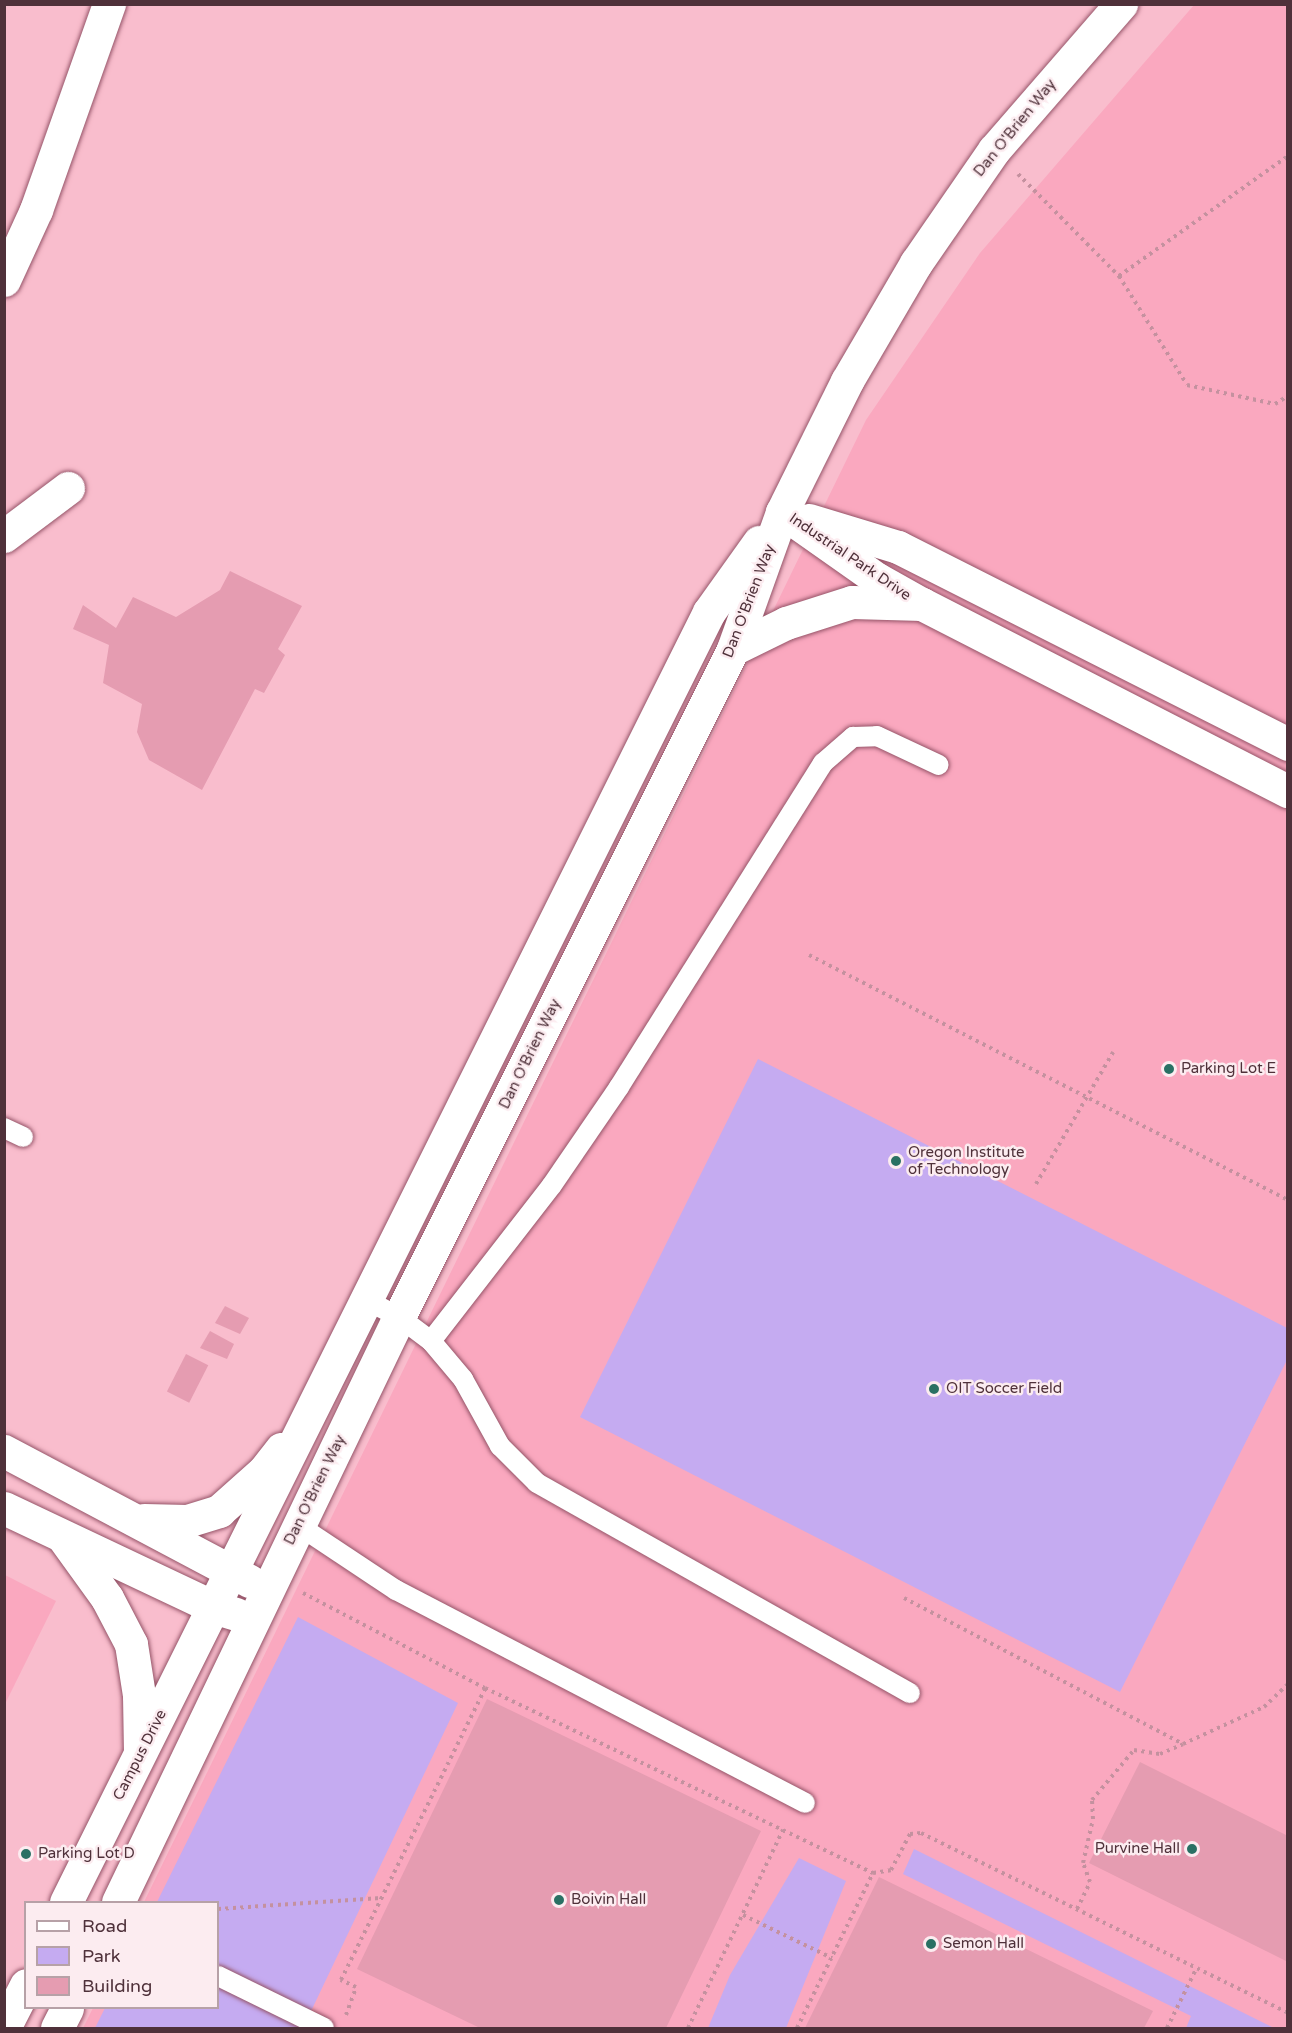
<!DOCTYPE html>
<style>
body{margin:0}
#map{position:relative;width:1292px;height:2033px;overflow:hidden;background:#f9bdcd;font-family:"Varela Round",sans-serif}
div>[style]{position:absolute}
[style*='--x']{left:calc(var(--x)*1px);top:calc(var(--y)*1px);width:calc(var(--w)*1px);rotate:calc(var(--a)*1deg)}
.built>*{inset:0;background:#faa8bf}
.green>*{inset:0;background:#c5abf1}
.building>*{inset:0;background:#e59cb1;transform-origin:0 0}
.path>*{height:4px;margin-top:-2px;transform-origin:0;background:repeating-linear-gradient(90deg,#c4919f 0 3px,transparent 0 7.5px)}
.roads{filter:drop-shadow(0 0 2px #955468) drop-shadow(0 0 2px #955468)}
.service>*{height:20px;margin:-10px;padding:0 10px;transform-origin:10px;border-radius:10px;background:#fff}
.minor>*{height:33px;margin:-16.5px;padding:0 16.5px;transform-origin:16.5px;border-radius:16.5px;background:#fff}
.tertiary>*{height:33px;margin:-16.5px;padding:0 16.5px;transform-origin:16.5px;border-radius:16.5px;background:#fff}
.dots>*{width:16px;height:16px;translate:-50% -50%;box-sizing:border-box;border:3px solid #fcecf0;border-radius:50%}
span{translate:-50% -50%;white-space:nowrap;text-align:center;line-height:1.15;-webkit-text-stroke:5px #fcecf0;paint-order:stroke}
.street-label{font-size:15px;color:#4f313a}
.poi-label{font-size:15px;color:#4f313a}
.left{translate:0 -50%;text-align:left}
.right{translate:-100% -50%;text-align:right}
.frame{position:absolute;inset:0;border:6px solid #4f313a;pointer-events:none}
.legend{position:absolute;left:24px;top:1901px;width:195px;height:108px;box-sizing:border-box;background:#fcecf0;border:2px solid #b7a1a7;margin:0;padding:8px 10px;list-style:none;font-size:18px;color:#4f313a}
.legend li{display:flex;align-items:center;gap:12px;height:30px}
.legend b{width:30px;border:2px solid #b7a1a7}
</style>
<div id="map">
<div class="built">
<div style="clip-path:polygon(1194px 5px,1287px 5px,1287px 2028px,83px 2028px,93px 2008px,218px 2008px,218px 1902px,144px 1902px,866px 420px,980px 253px)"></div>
<div style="clip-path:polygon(5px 1575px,56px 1601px,5px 1704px)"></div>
</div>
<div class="green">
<div style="clip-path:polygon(758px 1059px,1287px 1328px,1287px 1360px,1120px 1692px,580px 1417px)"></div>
<div style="clip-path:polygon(298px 1617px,458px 1703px,303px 2028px,95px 2028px,105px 2008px,218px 2008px,218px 1902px,157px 1902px)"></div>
<div style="clip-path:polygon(914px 1849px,1274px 2028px,1186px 2028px,1191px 2016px,903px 1874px)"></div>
<div style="clip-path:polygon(799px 1858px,846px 1881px,786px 2028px,708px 2028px,730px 1975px)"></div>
</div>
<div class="building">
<div style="clip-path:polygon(230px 571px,302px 606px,278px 649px,285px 655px,264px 693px,255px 689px,202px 790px,149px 760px,137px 732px,142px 704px,103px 683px,109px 645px,73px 629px,83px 605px,116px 628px,133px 597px,176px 617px,220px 590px)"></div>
<div style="clip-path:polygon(225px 1306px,249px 1318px,240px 1334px,215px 1323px)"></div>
<div style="clip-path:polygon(210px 1331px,234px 1344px,227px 1359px,200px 1348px)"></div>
<div style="left:186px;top:1354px;width:25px;height:42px;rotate:27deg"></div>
<div style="clip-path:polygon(487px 1699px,761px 1831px,666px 2028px,480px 2028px,357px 1969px)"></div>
<div style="clip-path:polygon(1140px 1762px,1288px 1836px,1288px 1962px,1089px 1863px)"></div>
<div style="clip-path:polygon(879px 1877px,1153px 2011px,1144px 2028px,805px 2028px)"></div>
</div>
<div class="path">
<div style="--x:1018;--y:174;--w:144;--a:45.3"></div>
<div style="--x:1119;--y:276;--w:128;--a:58"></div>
<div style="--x:1187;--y:385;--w:90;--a:12.2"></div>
<div style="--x:1275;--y:404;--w:15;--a:-32"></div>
<div style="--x:1119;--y:276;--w:207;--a:-35.4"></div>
<div style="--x:809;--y:955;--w:538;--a:27.09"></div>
<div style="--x:1036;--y:1184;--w:153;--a:-59.7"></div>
<div style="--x:303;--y:1593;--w:205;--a:27.6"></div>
<div style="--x:904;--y:1598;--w:315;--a:27.6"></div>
<div style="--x:218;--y:1909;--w:163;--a:-3.9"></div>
<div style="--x:1077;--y:1909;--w:30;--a:-64"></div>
<div style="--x:1090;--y:1882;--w:20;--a:-110"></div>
<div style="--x:1083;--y:1863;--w:45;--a:-77.2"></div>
<div style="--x:1093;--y:1819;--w:19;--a:-93"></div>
<div style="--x:1092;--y:1800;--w:65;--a:-50"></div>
<div style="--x:1134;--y:1750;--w:26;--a:9"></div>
<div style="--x:1160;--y:1754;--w:25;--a:-23"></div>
<div style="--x:1183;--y:1744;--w:89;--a:-24.6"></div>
<div style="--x:1264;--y:1707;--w:33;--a:-44"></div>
<div style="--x:743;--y:1915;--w:99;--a:25.8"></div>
<div style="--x:346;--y:2015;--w:30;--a:-70"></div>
<div style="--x:356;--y:1987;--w:17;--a:-155"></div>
<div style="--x:341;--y:1980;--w:326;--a:-63.7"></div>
<div style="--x:485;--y:1688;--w:430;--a:25.5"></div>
<div style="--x:873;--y:1873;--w:18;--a:-9"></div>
<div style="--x:891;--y:1870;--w:41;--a:-62.2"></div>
<div style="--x:910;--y:1834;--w:11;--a:-5"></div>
<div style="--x:921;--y:1833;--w:409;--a:26.1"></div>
<div style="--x:688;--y:2028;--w:220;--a:-64.4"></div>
<div style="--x:797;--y:2028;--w:173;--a:-63.9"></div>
<div style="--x:1167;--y:2028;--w:66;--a:-63.8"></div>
</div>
<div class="roads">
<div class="service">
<div style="--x:4;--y:1128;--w:21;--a:25"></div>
<div style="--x:366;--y:1300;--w:37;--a:27"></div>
<div style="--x:399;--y:1317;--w:40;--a:37"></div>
<div style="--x:431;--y:1341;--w:197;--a:-52.2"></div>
<div style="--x:552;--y:1185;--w:119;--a:-55.6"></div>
<div style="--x:619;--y:1087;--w:383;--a:-57.8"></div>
<div style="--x:823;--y:763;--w:40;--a:-41"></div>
<div style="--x:853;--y:737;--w:24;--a:-2"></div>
<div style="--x:877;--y:736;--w:68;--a:25.1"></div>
<div style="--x:431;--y:1341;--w:50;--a:49.9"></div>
<div style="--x:463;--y:1379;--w:77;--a:61.1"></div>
<div style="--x:500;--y:1446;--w:52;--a:45"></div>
<div style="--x:537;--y:1483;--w:428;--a:29.4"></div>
<div style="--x:298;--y:1525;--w:118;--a:33.6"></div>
<div style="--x:396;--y:1590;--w:461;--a:27.5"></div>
<div style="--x:218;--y:1976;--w:118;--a:26.1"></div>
</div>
<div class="minor">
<div style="--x:4;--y:280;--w:77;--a:-65.4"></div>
<div style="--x:36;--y:210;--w:219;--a:-70.5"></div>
<div style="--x:782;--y:512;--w:116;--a:35.2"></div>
<div style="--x:877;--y:579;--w:51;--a:29.1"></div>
<div style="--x:922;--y:604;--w:411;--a:27.1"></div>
<div style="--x:809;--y:520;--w:93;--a:16.9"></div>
<div style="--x:898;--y:547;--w:437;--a:26.8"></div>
<div style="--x:4;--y:536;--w:80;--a:-36.9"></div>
</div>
<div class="tertiary">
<div style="--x:733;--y:649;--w:59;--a:-26.1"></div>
<div style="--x:786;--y:623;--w:69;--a:-17.7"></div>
<div style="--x:852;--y:602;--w:70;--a:1.6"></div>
<div style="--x:4;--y:1451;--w:278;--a:27.9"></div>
<div style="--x:4;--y:1508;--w:231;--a:25.3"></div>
<div style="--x:213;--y:1607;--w:24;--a:17"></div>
<div style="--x:144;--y:1520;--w:43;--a:1.3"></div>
<div style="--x:187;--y:1521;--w:34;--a:-17"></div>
<div style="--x:219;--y:1511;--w:60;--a:-41.6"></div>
<div style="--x:264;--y:1471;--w:28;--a:-52"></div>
<div style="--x:63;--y:1537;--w:75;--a:54.2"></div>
<div style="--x:107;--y:1598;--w:52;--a:62.4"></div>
<div style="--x:131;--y:1644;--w:52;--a:81.1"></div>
<div style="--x:139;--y:1695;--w:55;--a:89"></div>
<div style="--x:66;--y:1902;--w:1441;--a:-63.51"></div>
<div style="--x:709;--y:612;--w:86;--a:-54.5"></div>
<div style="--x:118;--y:1902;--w:649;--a:-64.34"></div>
<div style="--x:399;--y:1317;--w:747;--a:-63.43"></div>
<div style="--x:733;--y:649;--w:145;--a:-70.3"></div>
<div style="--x:782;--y:512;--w:146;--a:-63.6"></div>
<div style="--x:847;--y:381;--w:137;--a:-59.7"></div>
<div style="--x:916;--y:263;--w:137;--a:-55.4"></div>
<div style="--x:994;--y:150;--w:194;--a:-49"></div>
<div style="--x:4;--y:2028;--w:48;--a:-62.9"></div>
<div style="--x:57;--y:2028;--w:22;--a:-63"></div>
</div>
</div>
<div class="dots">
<div style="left:1169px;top:1069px;background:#2a7064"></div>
<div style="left:896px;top:1161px;background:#2a7064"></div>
<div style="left:934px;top:1389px;background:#2a7064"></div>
<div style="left:1192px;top:1849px;background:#2a7064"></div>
<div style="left:26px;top:1854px;background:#2a7064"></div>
<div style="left:559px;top:1900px;background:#2a7064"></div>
<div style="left:931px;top:1944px;background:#2a7064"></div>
</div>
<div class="street-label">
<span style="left:1015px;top:128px;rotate:-51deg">Dan O'Brien Way</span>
<span style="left:850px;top:557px;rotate:34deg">Industrial Park Drive</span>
<span style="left:749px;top:601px;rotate:-69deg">Dan O'Brien Way</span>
<span style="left:530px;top:1054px;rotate:-64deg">Dan O'Brien Way</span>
<span style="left:315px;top:1490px;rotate:-64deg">Dan O'Brien Way</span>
<span style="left:140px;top:1755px;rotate:-63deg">Campus Drive</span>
</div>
<div class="poi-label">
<span class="left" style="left:1181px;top:1069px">Parking Lot E</span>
<span class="left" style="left:908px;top:1161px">Oregon Institute<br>of Technology</span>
<span class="left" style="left:946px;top:1389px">OIT Soccer Field</span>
<span class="right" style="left:1180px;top:1849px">Purvine Hall</span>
<span class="left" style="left:38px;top:1854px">Parking Lot D</span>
<span class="left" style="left:571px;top:1900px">Boivin Hall</span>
<span class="left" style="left:943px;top:1944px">Semon Hall</span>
</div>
<div class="frame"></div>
<ul class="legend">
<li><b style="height:8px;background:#fff"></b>Road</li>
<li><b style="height:16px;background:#c5abf1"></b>Park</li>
<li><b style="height:16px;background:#e59cb1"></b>Building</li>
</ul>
</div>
